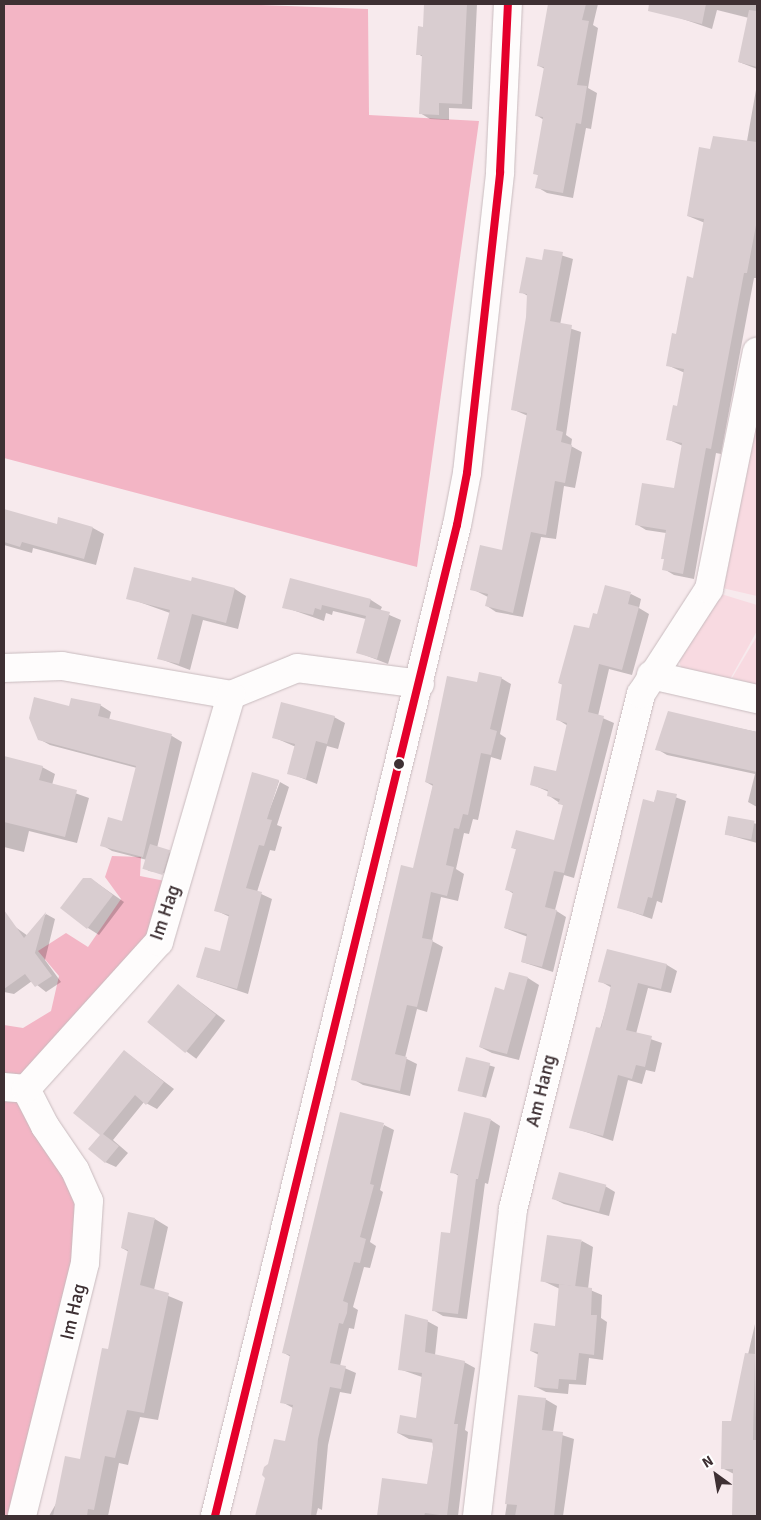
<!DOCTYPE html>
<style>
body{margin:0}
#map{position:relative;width:761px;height:1520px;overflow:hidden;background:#f7eaed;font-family:Signika,sans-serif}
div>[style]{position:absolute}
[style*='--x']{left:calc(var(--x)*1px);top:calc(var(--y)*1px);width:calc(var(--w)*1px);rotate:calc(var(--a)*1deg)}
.green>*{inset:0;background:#f8dae1}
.forest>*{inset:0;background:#f3b5c5}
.shadow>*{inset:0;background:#0003;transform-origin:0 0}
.building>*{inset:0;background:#d9cdd0;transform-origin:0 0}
.roads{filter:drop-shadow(0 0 1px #c8bbbe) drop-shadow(0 0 1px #c8bbbe)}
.minor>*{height:28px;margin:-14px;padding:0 14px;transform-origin:14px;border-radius:14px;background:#fefcfc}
.bus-1>*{height:8px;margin:-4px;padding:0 4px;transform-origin:4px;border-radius:4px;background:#e4002b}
.dots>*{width:14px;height:14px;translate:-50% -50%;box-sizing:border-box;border:2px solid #fff;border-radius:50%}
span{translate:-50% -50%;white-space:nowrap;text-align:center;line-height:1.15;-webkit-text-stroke:4px #fff;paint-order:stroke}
.street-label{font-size:19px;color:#3e3033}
.frame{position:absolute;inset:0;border:5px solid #3e3033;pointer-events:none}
.north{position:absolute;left:691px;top:1450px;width:50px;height:50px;-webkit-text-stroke:4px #fff;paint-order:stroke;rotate:328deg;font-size:14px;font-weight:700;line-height:20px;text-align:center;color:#3e3033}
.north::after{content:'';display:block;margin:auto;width:18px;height:22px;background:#3e3033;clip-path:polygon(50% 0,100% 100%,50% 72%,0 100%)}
</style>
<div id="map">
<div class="green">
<div style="clip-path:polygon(757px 399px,757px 596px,718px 587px)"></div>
<div style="clip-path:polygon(721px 594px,757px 605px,757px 631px,729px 681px,682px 672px,678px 656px)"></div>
<div style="clip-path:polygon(757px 636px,757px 685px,732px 678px)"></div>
</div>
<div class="forest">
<div style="clip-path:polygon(4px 4px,237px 4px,368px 9px,369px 115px,479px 121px,417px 567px,4px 458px)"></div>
<div style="clip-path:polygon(112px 856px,141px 857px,140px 876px,170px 882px,152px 937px,24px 1078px,4px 1076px,4px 1025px,23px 1028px,51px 1011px,59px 976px,38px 951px,66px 933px,88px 947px,121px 899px,105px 877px)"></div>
<div style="clip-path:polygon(4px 1092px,23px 1094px,86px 1202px,14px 1516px,4px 1516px)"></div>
</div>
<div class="shadow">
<div style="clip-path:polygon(425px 4px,477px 4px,472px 109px,449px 108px,449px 120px,430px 119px,420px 113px,423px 57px,418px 54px,424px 28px)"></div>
<div style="clip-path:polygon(550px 4px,598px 4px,593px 25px,598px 28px,588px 88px,597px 93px,591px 129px,586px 128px,573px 198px,547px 193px,537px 187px,539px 176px,535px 173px,544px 120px,536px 115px,545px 69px,539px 66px)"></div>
<div style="clip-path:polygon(683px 4px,757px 4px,757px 69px,739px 62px,749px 18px,717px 10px,712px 29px,680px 18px)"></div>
<div style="clip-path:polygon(757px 84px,757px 278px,754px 278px,721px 454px,716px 453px,694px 579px,674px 575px,664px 569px,666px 533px,646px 530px,636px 524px,675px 490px,683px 446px,667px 439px,678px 408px,685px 373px,667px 365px,694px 279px,705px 223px,688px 216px,711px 150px,747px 141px)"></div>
<div style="clip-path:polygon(545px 250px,573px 259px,560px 325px,581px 332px,566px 435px,572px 439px,571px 446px,582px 452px,575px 488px,564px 486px,556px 539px,541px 537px,523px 617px,496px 612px,487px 606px,488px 597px,472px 589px,503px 552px,528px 416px,512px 409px,527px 317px,528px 296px,521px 292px,543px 261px)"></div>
<div style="clip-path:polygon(4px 511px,57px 525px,93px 528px,104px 534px,96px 565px,33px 548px,32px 553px,4px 545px)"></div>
<div style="clip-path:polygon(193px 578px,235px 589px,246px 596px,238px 629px,203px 620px,190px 670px,158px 658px,170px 613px,128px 598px,192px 583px)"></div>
<div style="clip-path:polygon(291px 580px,371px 600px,382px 607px,380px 611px,401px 620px,388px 664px,357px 652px,366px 619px,333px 611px,332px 615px,326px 613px,324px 621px,284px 607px)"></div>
<div style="clip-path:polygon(631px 594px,641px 599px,639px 608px,649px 614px,632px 675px,609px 669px,598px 716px,614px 723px,574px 878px,564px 875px,555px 910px,566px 917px,553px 972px,522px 962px,528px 937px,505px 928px,514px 894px,506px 889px,518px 850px,513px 848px,555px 842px,564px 806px,548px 795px,549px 792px,531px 784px,557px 773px,568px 726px,557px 719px,563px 685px,559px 683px,598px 616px)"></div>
<div style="clip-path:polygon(501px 678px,511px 684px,500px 734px,506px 738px,501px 760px,491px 757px,478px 820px,473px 819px,469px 834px,464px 833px,456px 869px,464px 874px,458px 901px,441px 897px,432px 941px,443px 947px,427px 1012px,417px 1009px,405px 1058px,417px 1064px,410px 1096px,363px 1085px,353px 1079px,414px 870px,433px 786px,426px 782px,478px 684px)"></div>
<div style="clip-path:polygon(100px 705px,111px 712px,109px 720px,172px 736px,182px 742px,157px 848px,174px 854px,169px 874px,149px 871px,145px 868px,147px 860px,112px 851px,102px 845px,123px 823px,137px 768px,50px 745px,39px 739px,70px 708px)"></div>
<div style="clip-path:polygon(668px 713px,757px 732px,757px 807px,748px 802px,755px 774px,667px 755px,657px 749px)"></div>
<div style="clip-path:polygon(334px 717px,345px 723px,338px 749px,327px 746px,317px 784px,289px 773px,296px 747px,273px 737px)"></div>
<div style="clip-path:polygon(4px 757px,42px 767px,55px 774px,52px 785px,89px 798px,77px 843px,29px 831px,24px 852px,4px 847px)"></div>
<div style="clip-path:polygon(253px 773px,279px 781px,264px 824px,280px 782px,289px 787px,277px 825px,282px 827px,275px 851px,270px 850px,257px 892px,272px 899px,248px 994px,197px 977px,221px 953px,230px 917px,215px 910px)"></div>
<div style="clip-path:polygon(658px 791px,686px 801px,662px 903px,657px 901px,652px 919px,618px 907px)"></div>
<div style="clip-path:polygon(729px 817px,757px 824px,757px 843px,725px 834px)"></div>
<div style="clip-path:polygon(91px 879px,124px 902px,99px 935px,88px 928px)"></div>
<div style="clip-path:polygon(46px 914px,55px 919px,45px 960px,61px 982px,46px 992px,32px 981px,14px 994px,4px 992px,4px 954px,11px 949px,4px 940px,4px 933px,14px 926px,28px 936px)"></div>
<div style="clip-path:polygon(608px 950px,667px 965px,677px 971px,671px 993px,648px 988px,636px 1034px,662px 1043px,655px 1072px,646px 1070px,642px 1084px,628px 1080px,613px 1141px,571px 1127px,612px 988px,600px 981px)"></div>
<div style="clip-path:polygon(528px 978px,539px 985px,519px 1060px,492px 1053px,480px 1047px,505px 991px)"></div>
<div style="left:178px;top:985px;width:59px;height:48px;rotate:37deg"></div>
<div style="clip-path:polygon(124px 1051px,174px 1089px,157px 1109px,144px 1102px,113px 1140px,128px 1153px,116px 1167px,105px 1162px,102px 1135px)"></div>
<div style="left:467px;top:1059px;width:29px;height:32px;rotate:16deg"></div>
<div style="clip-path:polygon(491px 1120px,500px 1126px,488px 1184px,485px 1183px,467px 1319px,443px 1316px,433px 1310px,451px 1235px,459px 1176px,452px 1172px)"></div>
<div style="clip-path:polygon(384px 1125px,394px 1130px,380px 1190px,383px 1192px,370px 1242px,376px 1246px,370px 1268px,364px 1267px,353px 1307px,358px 1310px,356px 1319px,354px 1329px,349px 1328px,340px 1366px,356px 1373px,351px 1394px,340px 1392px,328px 1445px,322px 1510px,318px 1508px,316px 1516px,256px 1516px,266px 1478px,286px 1443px,293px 1408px,282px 1402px,291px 1357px,284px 1353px)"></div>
<div style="clip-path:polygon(605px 1186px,615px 1192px,609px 1216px,564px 1204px,554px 1199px)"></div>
<div style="clip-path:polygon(155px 1219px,168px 1227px,154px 1290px,183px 1302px,158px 1420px,140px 1417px,128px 1465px,119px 1463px,108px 1516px,49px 1516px,81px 1460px,109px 1350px,129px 1252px,122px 1248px)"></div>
<div style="clip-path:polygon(582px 1241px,593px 1247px,588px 1289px,602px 1295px,601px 1318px,607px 1322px,603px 1360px,589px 1358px,586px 1385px,569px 1384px,568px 1394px,546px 1392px,536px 1387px,539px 1355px,531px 1351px,556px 1328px,560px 1289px,543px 1281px)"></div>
<div style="clip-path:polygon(427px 1321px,438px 1327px,435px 1355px,464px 1362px,475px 1368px,465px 1430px,468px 1432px,458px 1516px,406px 1516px,406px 1505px,428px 1485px,434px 1443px,409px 1439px,398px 1433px,417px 1419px,422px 1377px,399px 1369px)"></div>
<div style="clip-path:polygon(755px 1324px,757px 1516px,733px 1516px,734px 1474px,722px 1468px)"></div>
<div style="clip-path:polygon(545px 1399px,557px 1406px,553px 1432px,574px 1439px,563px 1516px,505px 1516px,512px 1470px)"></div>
</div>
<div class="building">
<div style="clip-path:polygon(424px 4px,467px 4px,462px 104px,439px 103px,439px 115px,419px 114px,422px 55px,416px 55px,418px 26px,423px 27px)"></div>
<div style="clip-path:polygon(548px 4px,586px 4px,582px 20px,589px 21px,577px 85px,587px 86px,581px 124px,576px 123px,563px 193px,535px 188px,538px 175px,533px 174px,543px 117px,535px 116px,544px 67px,537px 66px)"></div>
<div style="clip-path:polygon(649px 4px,706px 4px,702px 24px,648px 11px)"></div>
<div style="clip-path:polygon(749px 10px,757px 11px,757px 67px,738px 62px)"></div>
<div style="clip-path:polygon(713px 136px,757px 142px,757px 220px,747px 273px,744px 273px,711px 449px,706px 448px,683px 574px,662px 570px,664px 559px,661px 559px,666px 530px,635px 525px,642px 483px,674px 488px,682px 443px,666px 440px,673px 405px,677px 406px,684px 369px,666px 366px,672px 333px,676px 334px,687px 276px,693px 278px,704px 219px,687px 216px,699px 147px,710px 149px)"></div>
<div style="clip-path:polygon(544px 249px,563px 252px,550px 321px,572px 325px,556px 430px,563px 432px,561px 442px,572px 445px,565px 483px,555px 481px,546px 535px,531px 532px,513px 613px,485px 606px,488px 594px,470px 590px,480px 545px,502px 550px,527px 413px,511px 410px,526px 317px,527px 294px,519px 293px,526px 257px,542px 260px)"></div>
<div style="clip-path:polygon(4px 509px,57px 524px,58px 517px,93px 527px,84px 559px,22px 542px,20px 547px,4px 542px)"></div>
<div style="clip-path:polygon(134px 567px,191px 581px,192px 577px,235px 588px,226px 623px,192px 614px,179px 664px,157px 659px,170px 610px,126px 599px)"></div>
<div style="clip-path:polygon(290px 578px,371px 599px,369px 607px,390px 612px,377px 659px,356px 653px,366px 616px,322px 605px,321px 610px,315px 608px,313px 615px,282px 608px)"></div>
<div style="clip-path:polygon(605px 585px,631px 592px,628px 604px,639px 607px,622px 670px,599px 664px,588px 712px,604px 716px,564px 873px,554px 871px,545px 907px,557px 910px,542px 967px,521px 962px,527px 934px,504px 928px,513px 892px,505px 890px,516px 849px,511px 848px,516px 830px,554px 840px,563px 805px,558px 804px,560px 799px,547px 796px,548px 790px,530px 785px,534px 766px,556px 771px,567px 723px,556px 720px,562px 684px,558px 683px,574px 625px,589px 628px,593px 613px,597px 614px)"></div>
<div style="clip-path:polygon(479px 672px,502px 677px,490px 729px,497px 731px,491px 755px,481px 753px,468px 815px,463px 814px,459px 829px,454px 828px,446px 865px,454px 867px,447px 896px,431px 892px,422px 938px,433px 940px,417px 1007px,407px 1005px,395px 1054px,407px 1057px,400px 1091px,351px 1080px,401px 865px,413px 868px,433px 784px,425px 782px,447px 676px,477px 682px)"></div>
<div style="clip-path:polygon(34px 697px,69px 706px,71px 698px,101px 704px,98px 716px,172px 734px,143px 857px,100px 846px,108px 817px,122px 821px,136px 766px,38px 740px,29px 718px)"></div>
<div style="clip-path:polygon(281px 702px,335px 716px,327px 744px,316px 741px,306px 779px,287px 774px,295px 744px,272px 738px)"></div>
<div style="clip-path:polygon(668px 711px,757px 732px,757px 772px,655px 750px)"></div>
<div style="clip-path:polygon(4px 756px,43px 766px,39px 780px,77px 790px,65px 837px,4px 822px)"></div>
<div style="clip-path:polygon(252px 772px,279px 780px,267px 819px,272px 820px,264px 846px,259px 845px,246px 888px,262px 892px,237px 989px,196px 977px,205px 947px,220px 951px,229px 915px,214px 911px)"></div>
<div style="clip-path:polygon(657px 790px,677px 794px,652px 898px,648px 897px,643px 915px,617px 908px,643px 799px,654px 802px)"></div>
<div style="left:728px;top:816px;width:27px;height:19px;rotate:10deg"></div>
<div style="left:150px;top:844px;width:21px;height:26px;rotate:17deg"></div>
<div style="clip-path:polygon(83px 878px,91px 878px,113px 895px,87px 929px,60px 908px)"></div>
<div style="clip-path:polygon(4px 910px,24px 938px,46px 912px,35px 953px,52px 976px,35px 987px,25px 974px,4px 989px)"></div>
<div style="clip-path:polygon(607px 949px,667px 964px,661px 989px,638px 983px,626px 1030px,652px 1036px,645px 1067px,636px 1065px,632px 1079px,618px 1075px,603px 1136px,569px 1128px,596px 1027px,601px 1028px,611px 985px,598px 982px)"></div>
<div style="clip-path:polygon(509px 972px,528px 977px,507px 1054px,479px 1047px,495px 987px,504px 990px)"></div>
<div style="left:178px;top:984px;width:49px;height:49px;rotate:39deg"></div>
<div style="clip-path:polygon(124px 1050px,164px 1082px,146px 1105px,135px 1095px,103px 1134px,119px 1146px,105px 1163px,88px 1149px,100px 1135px,73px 1113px)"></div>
<div style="left:466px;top:1057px;width:25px;height:35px;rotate:14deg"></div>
<div style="clip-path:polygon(340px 1112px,384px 1123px,370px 1184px,374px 1185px,360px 1237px,366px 1239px,360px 1263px,354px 1262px,343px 1301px,348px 1303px,347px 1313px,343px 1324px,339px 1323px,330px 1363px,346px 1366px,341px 1389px,330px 1387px,318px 1439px,311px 1516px,255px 1516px,265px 1478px,262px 1475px,264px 1467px,268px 1464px,274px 1439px,285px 1441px,293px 1405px,280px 1403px,290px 1355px,282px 1353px)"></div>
<div style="clip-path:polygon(464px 1112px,491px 1119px,478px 1179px,476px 1179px,458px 1314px,432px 1311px,441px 1232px,450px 1233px,458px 1174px,450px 1173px)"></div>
<div style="left:559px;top:1172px;width:49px;height:28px;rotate:15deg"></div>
<div style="clip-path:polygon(128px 1212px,155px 1218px,140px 1285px,169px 1293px,144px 1413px,127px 1410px,115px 1458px,105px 1456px,94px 1510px,88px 1509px,87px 1516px,53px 1516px,65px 1456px,80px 1459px,102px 1348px,108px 1349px,128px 1250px,121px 1248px)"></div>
<div style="left:547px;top:1235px;width:35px;height:47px;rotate:8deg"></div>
<div style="clip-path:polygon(559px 1284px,592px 1288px,591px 1315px,597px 1315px,594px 1355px,579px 1353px,576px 1380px,559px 1379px,558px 1389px,534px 1387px,538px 1352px,530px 1351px,534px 1323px,555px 1326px)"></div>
<div style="clip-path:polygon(405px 1314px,428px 1320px,425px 1352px,465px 1361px,454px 1424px,458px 1424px,447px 1516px,425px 1513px,424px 1516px,377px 1516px,382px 1478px,427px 1484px,433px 1448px,432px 1439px,397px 1433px,400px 1415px,416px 1418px,422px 1373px,398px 1370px)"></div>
<div style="clip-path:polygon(745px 1353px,755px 1354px,753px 1440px,757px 1440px,757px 1516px,732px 1516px,733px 1469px,721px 1469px,722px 1421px,731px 1421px)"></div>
<div style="clip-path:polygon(518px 1395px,546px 1398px,542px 1430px,563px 1432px,554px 1516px,515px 1516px,517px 1505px,505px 1504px)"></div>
</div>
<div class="roads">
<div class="minor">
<div style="--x:4;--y:668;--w:58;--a:-2"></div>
<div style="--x:62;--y:666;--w:171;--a:9.7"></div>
<div style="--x:231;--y:695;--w:71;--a:-22.2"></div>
<div style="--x:297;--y:668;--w:124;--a:7.4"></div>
<div style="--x:651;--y:675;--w:109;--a:12.8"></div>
<div style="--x:4;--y:1087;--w:22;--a:5"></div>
<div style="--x:26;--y:1089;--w:42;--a:62.8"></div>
<div style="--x:45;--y:1126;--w:53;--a:55.7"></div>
<div style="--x:75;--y:1170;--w:34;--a:66"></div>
<div style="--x:89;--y:1201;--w:62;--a:93.7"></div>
<div style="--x:85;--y:1263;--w:261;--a:104"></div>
<div style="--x:26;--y:1089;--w:198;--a:-47.9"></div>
<div style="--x:159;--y:942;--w:257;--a:-73.7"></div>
<div style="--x:215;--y:1516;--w:1020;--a:-76.28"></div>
<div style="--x:457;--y:525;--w:53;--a:-79.1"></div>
<div style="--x:467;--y:473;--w:303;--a:-83.7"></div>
<div style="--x:500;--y:172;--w:168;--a:-87.3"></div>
<div style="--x:477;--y:1516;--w:309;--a:-83.3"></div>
<div style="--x:513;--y:1209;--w:531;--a:-76.04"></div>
<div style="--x:641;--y:694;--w:125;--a:-57.1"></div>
<div style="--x:709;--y:589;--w:242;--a:-78.6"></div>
</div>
</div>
<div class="bus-1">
<div style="--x:215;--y:1516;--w:1020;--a:-76.28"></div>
<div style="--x:457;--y:525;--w:53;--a:-79.1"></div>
<div style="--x:467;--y:473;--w:303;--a:-83.7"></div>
<div style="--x:500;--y:172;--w:168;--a:-87.3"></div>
</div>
<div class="dots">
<div style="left:399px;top:764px;background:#3e3033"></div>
</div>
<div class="street-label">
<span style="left:166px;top:913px;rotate:-71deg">Im Hag</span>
<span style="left:542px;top:1091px;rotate:-76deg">Am Hang</span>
<span style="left:74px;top:1312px;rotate:-77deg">Im Hag</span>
</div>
<div class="frame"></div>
<div class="north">N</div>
</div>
